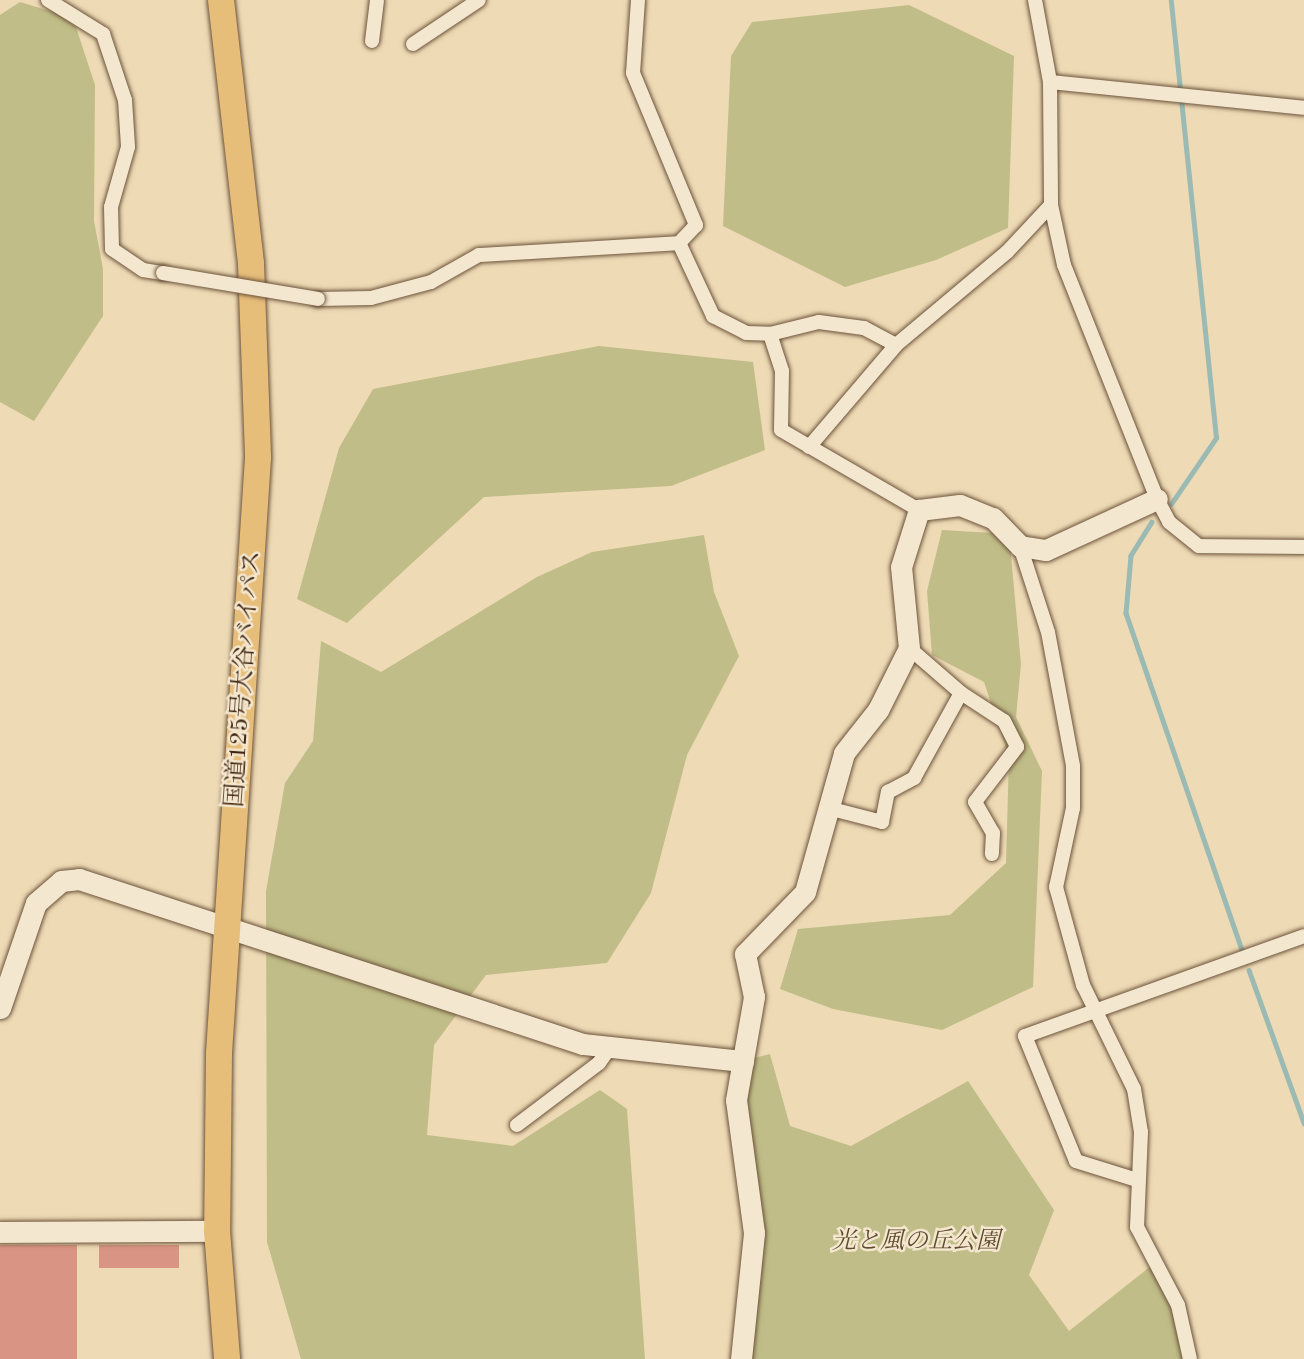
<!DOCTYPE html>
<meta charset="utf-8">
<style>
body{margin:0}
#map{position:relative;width:1304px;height:1359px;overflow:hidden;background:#eedab5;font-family:"Old Standard TT","Noto Serif JP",serif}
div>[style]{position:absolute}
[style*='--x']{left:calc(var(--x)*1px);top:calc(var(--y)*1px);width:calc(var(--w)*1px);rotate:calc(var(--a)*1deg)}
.green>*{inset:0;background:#c0bd88}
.stream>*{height:4.5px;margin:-2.25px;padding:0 2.25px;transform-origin:2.25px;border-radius:2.25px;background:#9abab3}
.building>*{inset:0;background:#d99483;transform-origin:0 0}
.roads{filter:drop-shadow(0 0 2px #6c533b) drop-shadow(0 0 2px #6c533b)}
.street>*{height:14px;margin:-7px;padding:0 7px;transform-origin:7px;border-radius:7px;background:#f4e7cf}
.secondary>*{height:21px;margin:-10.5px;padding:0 10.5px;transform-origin:10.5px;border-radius:10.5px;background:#f4e7cf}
.highway>*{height:26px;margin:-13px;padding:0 13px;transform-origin:13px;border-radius:13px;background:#e7bd7a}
.bridges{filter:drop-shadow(0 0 2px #6c533b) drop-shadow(0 0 2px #6c533b)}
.street-bridge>*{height:14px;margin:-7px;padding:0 7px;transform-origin:7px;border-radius:7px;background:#f4e7cf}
span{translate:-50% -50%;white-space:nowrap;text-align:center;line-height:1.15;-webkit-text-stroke:5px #f4e7cf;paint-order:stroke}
.street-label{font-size:24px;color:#412612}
.park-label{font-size:24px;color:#614c30;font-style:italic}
</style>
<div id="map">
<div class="green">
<div style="clip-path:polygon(20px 2px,73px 18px,95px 85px,94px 221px,103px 269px,103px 316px,34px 421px,0 402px,0 15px)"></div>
<div style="clip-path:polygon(909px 5px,1014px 56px,1008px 228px,936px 260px,845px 287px,723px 226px,731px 56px,752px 22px)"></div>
<div style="clip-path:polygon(599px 346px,753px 362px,765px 450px,671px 486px,484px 497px,347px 623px,297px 599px,339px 448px,373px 389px)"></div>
<div style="clip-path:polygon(942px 530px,1009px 534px,1021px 664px,1016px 717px,1042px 771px,1033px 987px,942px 1030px,833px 1009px,780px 989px,798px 929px,950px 915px,1006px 863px,1009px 757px,984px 682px,932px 655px,927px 591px)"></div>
<div style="clip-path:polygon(704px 535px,714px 592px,739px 656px,687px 755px,651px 893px,607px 963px,486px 975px,434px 1045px,427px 1135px,513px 1146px,600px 1090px,627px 1109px,645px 1359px,301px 1359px,267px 1242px,266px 891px,285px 783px,313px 741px,321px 641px,381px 672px,537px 577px,592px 552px)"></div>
<div style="clip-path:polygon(770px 1054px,790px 1126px,851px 1146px,968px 1081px,1054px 1210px,1029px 1275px,1069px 1331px,1156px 1262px,1190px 1359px,741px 1359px,754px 1233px,743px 1061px)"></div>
</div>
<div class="stream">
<div style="--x:1171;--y:504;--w:80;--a:-55.7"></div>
<div style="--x:1216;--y:438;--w:440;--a:-95.9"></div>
<div style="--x:1152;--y:522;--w:40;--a:122"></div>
<div style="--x:1131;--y:556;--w:57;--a:95"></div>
<div style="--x:1126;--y:613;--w:356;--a:71"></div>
<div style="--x:1249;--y:970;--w:163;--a:70.2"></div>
</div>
<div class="building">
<div style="left:0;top:1245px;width:77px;height:114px"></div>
<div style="left:99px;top:1245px;width:80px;height:23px"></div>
</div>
<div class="roads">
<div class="street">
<div style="--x:48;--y:0;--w:65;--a:31.7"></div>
<div style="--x:103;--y:34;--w:70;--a:71.6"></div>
<div style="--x:125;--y:100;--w:47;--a:86.3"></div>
<div style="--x:128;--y:147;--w:62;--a:105.8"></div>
<div style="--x:111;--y:207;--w:42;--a:88.6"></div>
<div style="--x:112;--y:249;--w:37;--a:34"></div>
<div style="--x:143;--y:270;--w:20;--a:9"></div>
<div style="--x:638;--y:0;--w:73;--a:93.9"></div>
<div style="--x:633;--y:73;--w:165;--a:67.5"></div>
<div style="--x:696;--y:225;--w:25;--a:133"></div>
<div style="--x:1035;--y:0;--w:83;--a:79.6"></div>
<div style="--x:1050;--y:82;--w:123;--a:89.5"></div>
<div style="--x:1051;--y:205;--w:61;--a:77.8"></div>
<div style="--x:1064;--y:265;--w:252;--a:68.3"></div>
<div style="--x:1157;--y:499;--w:26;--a:62"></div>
<div style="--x:1169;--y:522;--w:38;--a:39"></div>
<div style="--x:1199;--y:546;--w:105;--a:0.5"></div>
<div style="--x:372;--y:41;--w:41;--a:-83"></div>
<div style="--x:413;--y:44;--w:79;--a:-33.7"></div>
<div style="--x:1050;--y:82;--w:255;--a:5.8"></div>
<div style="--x:318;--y:299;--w:53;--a:-1.1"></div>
<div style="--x:371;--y:298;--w:62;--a:-14.9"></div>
<div style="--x:431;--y:282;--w:55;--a:-29.4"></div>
<div style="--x:479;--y:255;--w:200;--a:-3.4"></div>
<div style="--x:679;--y:243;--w:81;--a:65"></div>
<div style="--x:713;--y:316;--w:37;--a:27"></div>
<div style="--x:746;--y:333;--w:24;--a:2"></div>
<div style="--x:770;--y:334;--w:39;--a:72"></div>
<div style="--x:782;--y:371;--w:59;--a:91"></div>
<div style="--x:781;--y:430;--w:160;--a:30.1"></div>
<div style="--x:770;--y:334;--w:50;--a:-13.8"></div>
<div style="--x:819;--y:322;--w:45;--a:7.6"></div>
<div style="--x:864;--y:328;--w:36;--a:28"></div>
<div style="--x:809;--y:447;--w:134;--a:-49.5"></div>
<div style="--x:896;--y:345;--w:145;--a:-40"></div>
<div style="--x:1007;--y:252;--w:64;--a:-46.9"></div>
<div style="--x:1020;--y:546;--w:90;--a:72"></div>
<div style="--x:1048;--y:632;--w:136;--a:79.4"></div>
<div style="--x:1073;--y:766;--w:42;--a:90"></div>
<div style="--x:1073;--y:808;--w:81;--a:102.1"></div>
<div style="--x:1056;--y:887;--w:102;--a:74.6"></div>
<div style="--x:1083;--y:985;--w:116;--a:63.9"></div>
<div style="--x:1134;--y:1089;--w:44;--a:80.8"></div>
<div style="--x:1141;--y:1132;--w:95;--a:92.4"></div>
<div style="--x:1137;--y:1227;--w:88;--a:62.3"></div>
<div style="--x:1178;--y:1305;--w:55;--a:77.5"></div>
<div style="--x:961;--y:693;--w:51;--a:33.1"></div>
<div style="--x:1004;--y:721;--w:29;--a:63"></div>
<div style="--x:1017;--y:747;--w:69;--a:127.4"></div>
<div style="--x:975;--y:802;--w:36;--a:60"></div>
<div style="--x:993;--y:833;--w:21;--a:93"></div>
<div style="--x:828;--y:808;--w:56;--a:14.5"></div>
<div style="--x:882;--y:822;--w:31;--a:-79"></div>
<div style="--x:888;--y:792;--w:30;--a:-28"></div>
<div style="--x:914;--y:778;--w:97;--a:-61.1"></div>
<div style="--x:961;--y:693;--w:69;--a:-139.1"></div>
<div style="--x:517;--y:1125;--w:103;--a:-37.1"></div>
<div style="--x:599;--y:1063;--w:19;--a:-55"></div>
<div style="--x:1137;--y:1180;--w:64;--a:-162.7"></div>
<div style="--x:1076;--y:1161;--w:135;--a:-112.2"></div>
<div style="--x:1025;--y:1036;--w:296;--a:-19.7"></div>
</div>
<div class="secondary">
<div style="--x:0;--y:1008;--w:111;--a:-71.1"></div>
<div style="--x:36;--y:903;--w:33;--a:-41"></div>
<div style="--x:61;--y:881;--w:18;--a:-6"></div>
<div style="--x:79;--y:879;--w:530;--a:18.13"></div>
<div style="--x:583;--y:1044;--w:161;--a:6.1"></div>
<div style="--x:0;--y:1232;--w:217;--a:-0.3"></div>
<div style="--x:741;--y:1359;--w:127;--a:-84.1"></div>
<div style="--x:754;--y:1233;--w:134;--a:-97.7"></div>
<div style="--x:736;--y:1100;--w:105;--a:-80.1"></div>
<div style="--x:754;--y:997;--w:44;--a:-101.8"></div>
<div style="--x:745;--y:954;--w:86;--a:-45.9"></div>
<div style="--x:805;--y:892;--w:144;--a:-74.3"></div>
<div style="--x:844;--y:753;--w:55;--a:-51.7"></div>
<div style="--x:878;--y:710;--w:69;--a:-63.4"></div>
<div style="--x:909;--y:648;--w:81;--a:-95.6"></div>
<div style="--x:901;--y:567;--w:60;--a:-72.5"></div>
<div style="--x:919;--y:510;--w:41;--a:-7"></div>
<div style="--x:960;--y:505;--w:35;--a:22"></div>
<div style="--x:993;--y:518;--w:39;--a:46"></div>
<div style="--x:1020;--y:546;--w:26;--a:9"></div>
<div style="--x:1046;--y:550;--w:122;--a:-24.7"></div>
</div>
<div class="highway">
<div style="--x:221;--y:0;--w:266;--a:83.5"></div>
<div style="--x:251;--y:264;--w:194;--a:87.9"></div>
<div style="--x:258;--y:458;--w:596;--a:93.75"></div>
<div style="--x:219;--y:1053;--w:178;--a:90.6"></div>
<div style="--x:217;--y:1231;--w:128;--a:85.5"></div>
</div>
</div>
<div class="bridges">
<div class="street-bridge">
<div style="--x:163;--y:273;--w:157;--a:9.5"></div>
</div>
</div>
<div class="street-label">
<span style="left:245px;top:679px;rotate:-86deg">国道125号大谷バイパス</span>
</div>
<div class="park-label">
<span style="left:916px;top:1243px">光と風の丘公園</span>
</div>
</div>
